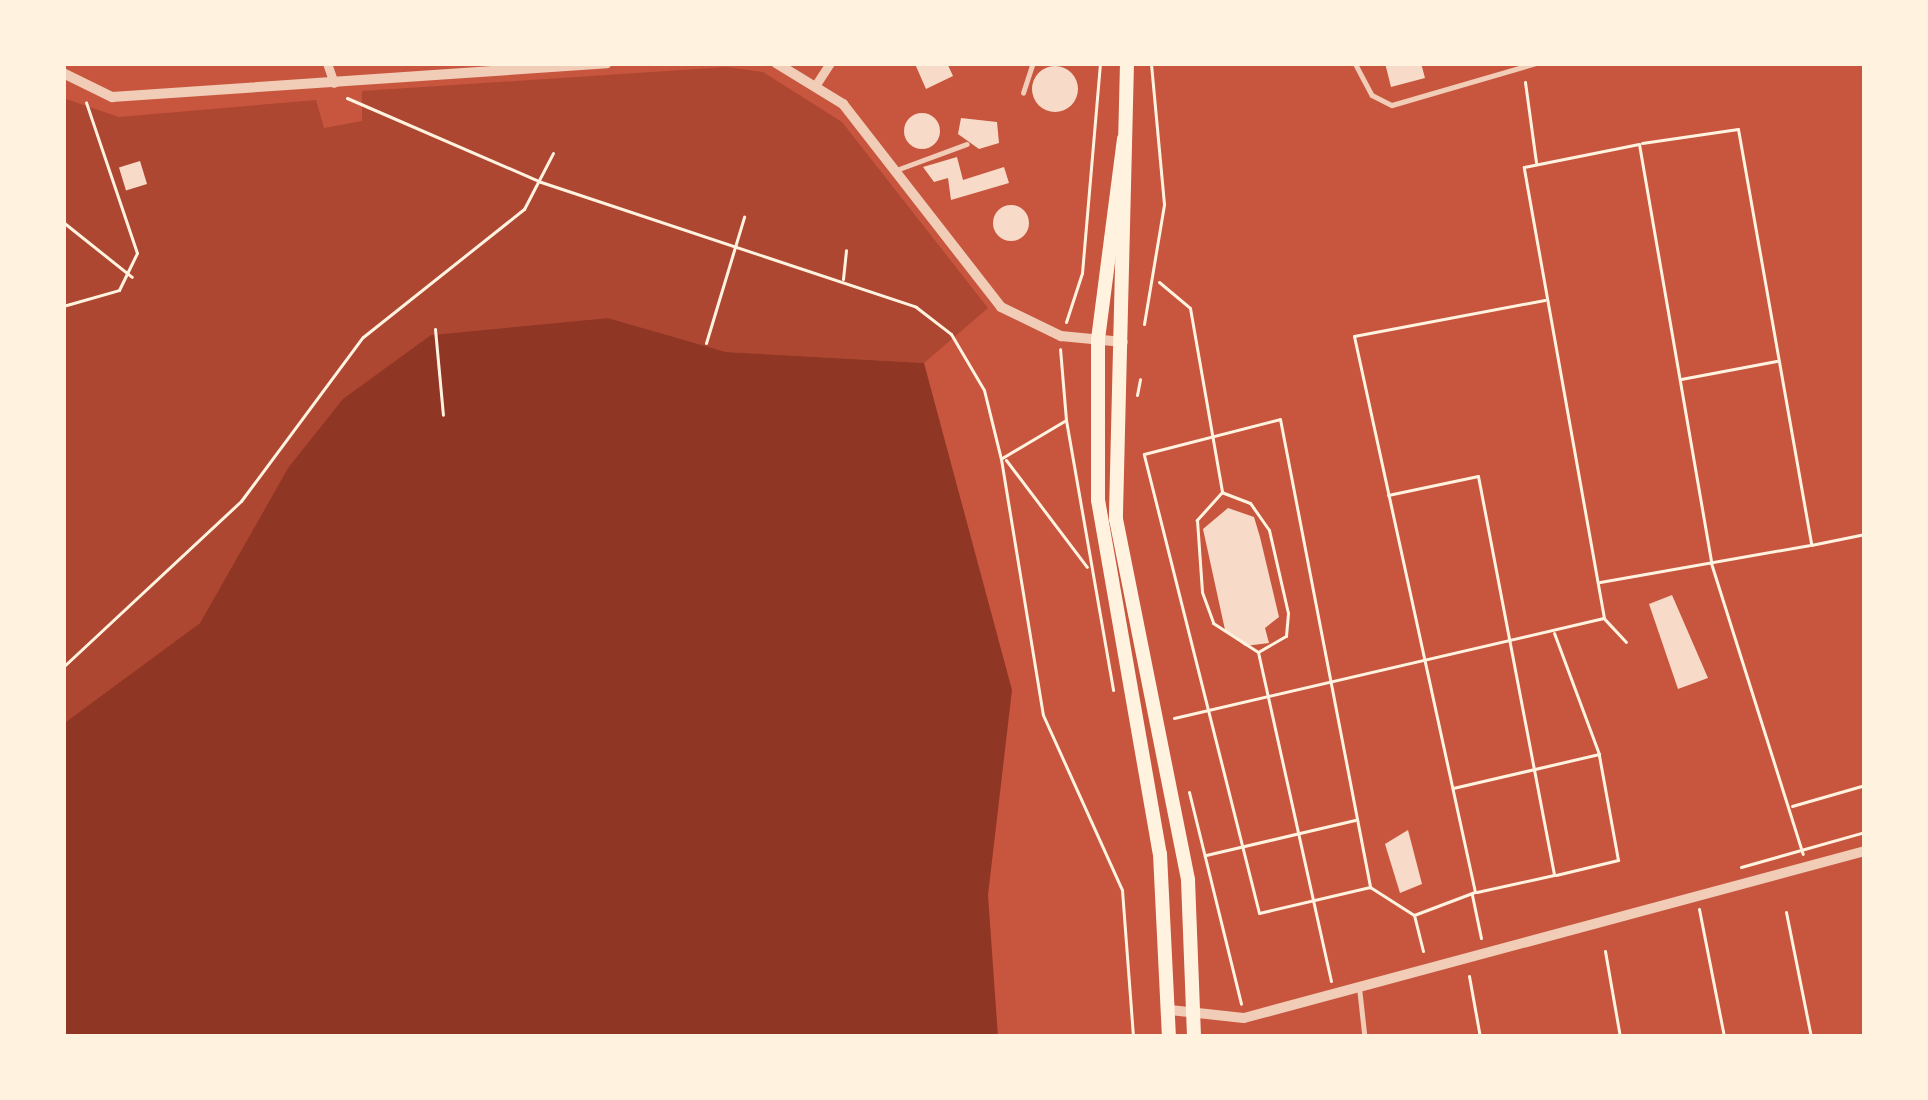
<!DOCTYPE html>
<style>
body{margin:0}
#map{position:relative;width:1928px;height:1100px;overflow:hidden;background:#c8553d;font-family:"Exo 2",sans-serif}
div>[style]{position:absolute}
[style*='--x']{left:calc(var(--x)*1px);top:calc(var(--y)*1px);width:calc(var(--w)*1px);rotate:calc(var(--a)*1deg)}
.green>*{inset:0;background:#ae4732}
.water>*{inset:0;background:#8f3625}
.building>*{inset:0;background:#f7dbc8;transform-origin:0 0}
.round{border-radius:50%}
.path>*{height:3px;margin:-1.5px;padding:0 1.5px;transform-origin:1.5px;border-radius:1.5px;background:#fff3e0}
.service>*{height:4.5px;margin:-2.25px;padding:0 2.25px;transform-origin:2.25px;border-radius:2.25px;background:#f1ccb7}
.minor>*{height:9px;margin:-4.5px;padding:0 4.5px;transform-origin:4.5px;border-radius:4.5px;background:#f1ccb7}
.tertiary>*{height:10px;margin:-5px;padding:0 5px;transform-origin:5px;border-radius:5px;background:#f1ccb7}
.primary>*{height:14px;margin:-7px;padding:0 7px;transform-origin:7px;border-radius:7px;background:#fff3e0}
span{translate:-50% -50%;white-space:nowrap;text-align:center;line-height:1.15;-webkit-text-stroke:12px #fff3e0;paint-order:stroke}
.frame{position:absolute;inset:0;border:66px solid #fff3e0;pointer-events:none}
</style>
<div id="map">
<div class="green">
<div style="clip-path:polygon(727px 67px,763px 72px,842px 122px,988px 308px,924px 363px,726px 352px,608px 318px,431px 335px,288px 468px,200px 623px,63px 724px,63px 98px,119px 117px,316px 100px,324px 128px,362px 121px,362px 91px)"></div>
</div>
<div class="water">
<div style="clip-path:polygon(608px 318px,726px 352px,924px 363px,1012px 690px,988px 895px,998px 1037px,63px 1037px,63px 724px,200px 623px,288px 468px,343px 399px,431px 335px)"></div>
</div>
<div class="building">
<div style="clip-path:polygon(895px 63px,947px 63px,953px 76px,926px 89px,915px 64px)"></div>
<div style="clip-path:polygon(1385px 63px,1421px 63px,1425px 78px,1391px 87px)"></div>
<div class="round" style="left:1032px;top:66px;width:46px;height:46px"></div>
<div class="round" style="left:904px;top:113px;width:36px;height:36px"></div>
<div style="clip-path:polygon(961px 118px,997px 122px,999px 143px,979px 149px,958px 134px)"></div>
<div style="clip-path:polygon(957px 157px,963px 180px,1004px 167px,1009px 183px,951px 200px,948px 178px,934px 182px,923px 167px)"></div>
<div style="left:140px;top:161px;width:24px;height:22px;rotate:73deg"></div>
<div class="round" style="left:993px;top:205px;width:36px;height:36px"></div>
<div style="clip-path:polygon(1228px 508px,1254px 517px,1260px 537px,1279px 617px,1265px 628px,1269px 643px,1245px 646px,1225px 630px,1203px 529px)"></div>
<div style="clip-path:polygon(1672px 595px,1708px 678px,1678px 689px,1649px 604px)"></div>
<div style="clip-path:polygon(1408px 830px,1422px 884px,1400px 893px,1385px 844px)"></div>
</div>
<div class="path">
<div style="--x:1525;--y:82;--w:81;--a:82.2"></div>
<div style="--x:347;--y:98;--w:211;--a:23.4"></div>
<div style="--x:541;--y:182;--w:395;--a:18.4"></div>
<div style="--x:916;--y:307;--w:44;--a:37.6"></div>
<div style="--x:951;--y:334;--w:65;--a:59.5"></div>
<div style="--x:984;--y:390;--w:71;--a:76.2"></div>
<div style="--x:1001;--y:459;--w:259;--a:80.7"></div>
<div style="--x:1043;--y:715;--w:192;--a:65.7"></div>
<div style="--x:1122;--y:890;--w:147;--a:85.7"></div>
<div style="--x:1642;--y:143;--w:97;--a:-8.3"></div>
<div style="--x:1738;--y:129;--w:422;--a:80"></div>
<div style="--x:1811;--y:545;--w:55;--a:-11.5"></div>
<div style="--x:63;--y:222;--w:88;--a:38.6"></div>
<div style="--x:843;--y:279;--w:29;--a:-84"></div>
<div style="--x:1159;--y:282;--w:40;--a:40"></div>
<div style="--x:1190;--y:308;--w:187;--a:80.1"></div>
<div style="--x:63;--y:306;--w:58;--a:-15.9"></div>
<div style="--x:119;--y:290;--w:41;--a:-64.1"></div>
<div style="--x:137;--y:253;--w:159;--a:-108.7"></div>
<div style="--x:1066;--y:322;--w:52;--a:-71.9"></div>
<div style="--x:1082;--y:273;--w:211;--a:-85.1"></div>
<div style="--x:1144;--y:324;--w:122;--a:-80.5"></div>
<div style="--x:1164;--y:204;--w:142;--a:-95.3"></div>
<div style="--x:435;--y:329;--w:86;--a:84.7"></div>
<div style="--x:706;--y:343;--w:132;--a:-73.2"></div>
<div style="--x:1681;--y:379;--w:97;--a:-10.7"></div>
<div style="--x:1137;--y:395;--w:16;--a:-79"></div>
<div style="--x:1066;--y:420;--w:274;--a:80.1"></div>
<div style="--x:1002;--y:458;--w:74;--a:-30.7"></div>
<div style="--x:1066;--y:420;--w:71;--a:-94.8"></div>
<div style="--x:1006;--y:460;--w:134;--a:52.9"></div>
<div style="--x:1388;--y:495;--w:92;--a:-11.9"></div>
<div style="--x:1478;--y:476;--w:406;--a:79.2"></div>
<div style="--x:1554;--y:875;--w:79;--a:167.6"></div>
<div style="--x:1600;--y:582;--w:212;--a:-10"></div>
<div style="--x:1626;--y:642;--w:33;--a:-133"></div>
<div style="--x:1604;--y:618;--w:458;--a:-100.1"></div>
<div style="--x:1524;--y:167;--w:117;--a:-11.3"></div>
<div style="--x:1639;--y:144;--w:425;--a:80.2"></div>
<div style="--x:1711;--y:563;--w:305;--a:72.5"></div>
<div style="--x:1258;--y:652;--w:32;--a:-30"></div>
<div style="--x:1286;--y:636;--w:23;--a:-85"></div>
<div style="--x:1288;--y:613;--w:85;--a:-102.9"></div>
<div style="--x:1269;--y:530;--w:33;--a:-125"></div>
<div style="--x:1250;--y:503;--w:30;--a:-159"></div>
<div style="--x:1222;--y:492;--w:38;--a:132"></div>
<div style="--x:1197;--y:520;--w:72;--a:86"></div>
<div style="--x:1202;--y:592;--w:33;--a:70"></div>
<div style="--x:1213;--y:623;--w:54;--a:32.8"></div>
<div style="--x:1258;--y:652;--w:337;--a:77.5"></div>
<div style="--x:63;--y:667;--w:243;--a:-43"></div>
<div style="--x:241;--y:501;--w:204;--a:-53.4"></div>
<div style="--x:363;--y:337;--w:206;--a:-38.5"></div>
<div style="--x:524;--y:209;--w:63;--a:-62.6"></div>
<div style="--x:1174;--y:718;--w:441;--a:-13.1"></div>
<div style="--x:1453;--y:788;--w:150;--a:-13.1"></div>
<div style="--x:1599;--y:754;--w:129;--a:-110.4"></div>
<div style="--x:1189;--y:792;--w:218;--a:76.2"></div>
<div style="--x:1792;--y:806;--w:76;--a:-16"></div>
<div style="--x:1206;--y:855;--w:153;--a:-13.2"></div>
<div style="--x:1741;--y:867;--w:129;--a:-15.8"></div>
<div style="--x:1556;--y:875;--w:64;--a:-13.6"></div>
<div style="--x:1618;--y:860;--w:107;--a:-100.3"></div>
<div style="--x:1370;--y:887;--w:114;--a:166.8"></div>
<div style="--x:1259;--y:913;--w:473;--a:-104.1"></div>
<div style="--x:1144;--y:454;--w:140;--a:-14.4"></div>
<div style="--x:1280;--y:419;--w:477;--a:79.1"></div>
<div style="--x:1370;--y:887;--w:52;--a:32.5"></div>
<div style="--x:1472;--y:895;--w:44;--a:78.2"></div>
<div style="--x:1699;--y:909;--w:130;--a:78.9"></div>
<div style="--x:1786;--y:912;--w:127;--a:78.7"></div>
<div style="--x:1423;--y:951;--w:37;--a:-104"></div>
<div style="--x:1414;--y:915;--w:65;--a:-20.7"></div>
<div style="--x:1475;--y:892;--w:569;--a:-102.28"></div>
<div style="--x:1354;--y:336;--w:194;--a:-10.7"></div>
<div style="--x:1605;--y:951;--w:87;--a:80.1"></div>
<div style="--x:1469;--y:976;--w:62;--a:79.8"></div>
</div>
<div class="service">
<div style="--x:1355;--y:63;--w:36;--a:62"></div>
<div style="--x:1372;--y:95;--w:22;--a:27"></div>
<div style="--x:1392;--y:105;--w:151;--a:-16.2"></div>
<div style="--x:1023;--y:93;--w:32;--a:-72"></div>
<div style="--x:899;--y:169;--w:72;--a:-20.2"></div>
<div style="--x:1360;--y:992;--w:45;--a:83.7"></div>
</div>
<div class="minor">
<div style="--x:327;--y:63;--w:21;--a:71"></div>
<div style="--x:817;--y:83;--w:24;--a:-57"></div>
</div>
<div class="tertiary">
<div style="--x:776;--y:63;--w:79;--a:31.5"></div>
<div style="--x:843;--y:104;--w:257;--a:52.1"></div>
<div style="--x:1001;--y:307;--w:67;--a:25.8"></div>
<div style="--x:1061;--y:336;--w:62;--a:5.5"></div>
<div style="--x:63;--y:73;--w:55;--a:26.1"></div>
<div style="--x:112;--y:97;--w:496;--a:-3.9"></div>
<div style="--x:1170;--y:1010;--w:74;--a:6.2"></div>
<div style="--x:1244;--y:1018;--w:643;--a:-15.05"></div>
</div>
<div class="primary">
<div style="--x:1127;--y:63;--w:456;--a:91.4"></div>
<div style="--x:1116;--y:519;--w:368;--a:78.7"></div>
<div style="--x:1188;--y:880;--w:157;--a:87.8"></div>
<div style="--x:1124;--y:139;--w:203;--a:97.4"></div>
<div style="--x:1098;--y:340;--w:160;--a:90"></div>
<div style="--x:1098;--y:500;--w:359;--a:80.1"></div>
<div style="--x:1160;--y:854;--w:183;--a:87.2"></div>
</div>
<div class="frame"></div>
</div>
